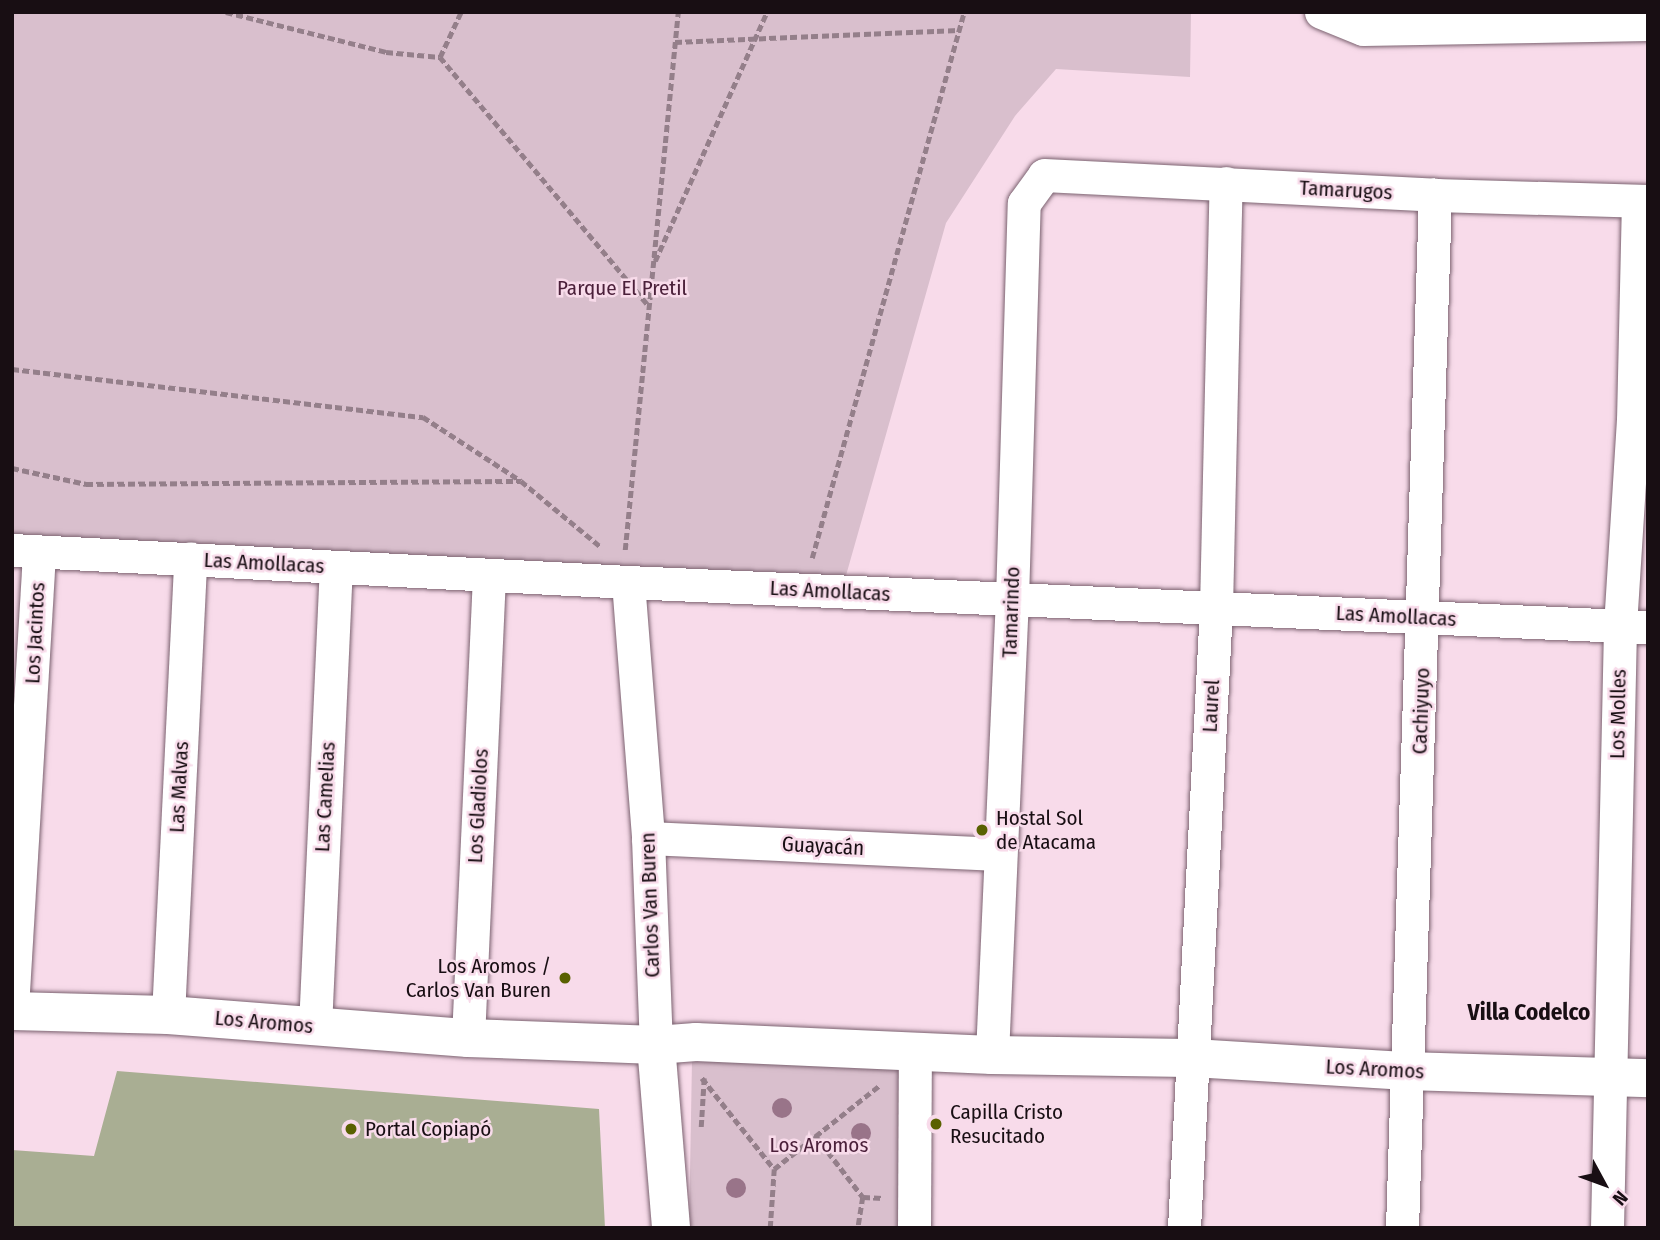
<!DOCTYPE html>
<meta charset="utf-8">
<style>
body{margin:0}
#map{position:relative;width:1660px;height:1240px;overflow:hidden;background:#f8dbea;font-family:"Fira Sans Condensed",sans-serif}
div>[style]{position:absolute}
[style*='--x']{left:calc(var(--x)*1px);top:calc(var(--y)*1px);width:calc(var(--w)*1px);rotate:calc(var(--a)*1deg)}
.green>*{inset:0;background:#d9bfcd;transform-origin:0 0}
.building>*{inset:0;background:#a9ae93}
.path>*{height:4.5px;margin-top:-2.25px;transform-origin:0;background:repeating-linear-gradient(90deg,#947f8a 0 7px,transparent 0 10.5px)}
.roads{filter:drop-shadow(0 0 2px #7b6270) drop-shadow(0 0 2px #7b6270)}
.minor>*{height:33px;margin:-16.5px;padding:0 16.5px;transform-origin:16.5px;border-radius:16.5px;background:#fff}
.tertiary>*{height:38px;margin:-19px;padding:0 19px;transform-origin:19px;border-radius:19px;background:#fff}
.trees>*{width:20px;height:20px;margin:-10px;border-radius:50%;background:#997489}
.dots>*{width:19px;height:19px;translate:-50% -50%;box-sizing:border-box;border:4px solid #f8dbea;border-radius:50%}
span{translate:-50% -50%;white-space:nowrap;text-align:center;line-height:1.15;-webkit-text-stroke:5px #f8dbea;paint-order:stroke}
.street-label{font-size:21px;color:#180e13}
.park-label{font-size:21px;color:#4b203a}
.poi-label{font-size:21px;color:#180e13}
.left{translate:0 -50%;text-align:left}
.right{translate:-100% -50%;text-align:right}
.neighbourhood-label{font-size:23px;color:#180e13;font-weight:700}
.frame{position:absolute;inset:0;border:14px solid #180e13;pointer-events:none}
.north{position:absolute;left:1569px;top:1149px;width:70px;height:70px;-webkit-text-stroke:5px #f8dbea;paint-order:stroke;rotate:131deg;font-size:19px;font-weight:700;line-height:28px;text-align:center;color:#180e13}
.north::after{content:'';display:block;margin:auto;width:24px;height:32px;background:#180e13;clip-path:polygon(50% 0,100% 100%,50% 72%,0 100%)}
</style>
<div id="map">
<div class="green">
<div style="clip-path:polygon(12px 12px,1191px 12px,1190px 77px,1056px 69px,1015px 116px,946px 223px,845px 579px,12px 536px)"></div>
<div style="left:692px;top:1060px;width:218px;height:168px;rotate:1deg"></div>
</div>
<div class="building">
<div style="clip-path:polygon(117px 1071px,599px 1109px,605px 1228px,12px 1228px,12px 1150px,94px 1156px)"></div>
</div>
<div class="path">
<div style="--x:226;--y:12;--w:165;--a:14"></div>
<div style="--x:386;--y:52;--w:54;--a:5.3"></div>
<div style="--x:440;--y:57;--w:325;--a:50"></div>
<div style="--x:675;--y:42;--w:284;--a:-2.4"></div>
<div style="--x:440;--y:57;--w:50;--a:-65"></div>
<div style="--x:655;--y:261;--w:273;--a:-65.8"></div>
<div style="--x:12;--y:369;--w:414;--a:6.7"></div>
<div style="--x:423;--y:417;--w:117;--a:33.1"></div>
<div style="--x:521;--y:481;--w:104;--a:39.5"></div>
<div style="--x:12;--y:468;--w:76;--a:12.2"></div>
<div style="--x:86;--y:484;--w:434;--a:-0.4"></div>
<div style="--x:625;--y:550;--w:541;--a:-84.37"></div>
<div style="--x:812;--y:558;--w:567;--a:-74.44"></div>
<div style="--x:702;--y:1078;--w:116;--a:51.6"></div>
<div style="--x:774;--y:1169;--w:135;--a:-38.4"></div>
<div style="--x:701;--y:1127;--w:49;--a:-86.5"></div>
<div style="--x:815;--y:1135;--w:78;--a:52.3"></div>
<div style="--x:863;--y:1197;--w:31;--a:99"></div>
<div style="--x:863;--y:1197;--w:20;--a:3"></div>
<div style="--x:770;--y:1228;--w:59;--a:-86.1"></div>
</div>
<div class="roads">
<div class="minor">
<div style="--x:1321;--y:12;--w:45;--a:22"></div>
<div style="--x:1363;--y:29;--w:285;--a:-1"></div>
<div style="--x:12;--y:550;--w:617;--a:2.97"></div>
<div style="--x:628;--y:582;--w:1021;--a:2.53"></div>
<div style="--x:628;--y:582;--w:257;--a:85.5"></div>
<div style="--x:648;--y:838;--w:207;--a:87.8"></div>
<div style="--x:648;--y:838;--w:351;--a:2.6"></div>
<div style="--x:12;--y:1008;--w:457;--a:-86.6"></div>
<div style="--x:168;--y:1015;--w:457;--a:-87.2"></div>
<div style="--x:315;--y:1027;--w:460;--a:-87.4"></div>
<div style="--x:468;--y:1038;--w:463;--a:-87.4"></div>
<div style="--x:992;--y:1055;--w:456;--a:-87.5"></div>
<div style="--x:1012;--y:599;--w:396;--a:-88.3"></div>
<div style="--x:1024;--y:203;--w:34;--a:-54"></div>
<div style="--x:1044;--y:175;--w:392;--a:2.9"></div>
<div style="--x:1435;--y:195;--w:213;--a:1.6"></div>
<div style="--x:914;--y:1228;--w:178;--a:-89.7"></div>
<div style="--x:1184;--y:1228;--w:621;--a:-87.05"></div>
<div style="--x:1216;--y:608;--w:425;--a:-88.7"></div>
<div style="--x:1402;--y:1228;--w:1034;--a:-88.17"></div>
<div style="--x:1607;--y:1228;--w:602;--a:-88.76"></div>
<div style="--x:1620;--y:626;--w:206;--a:-86.4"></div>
<div style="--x:1633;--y:420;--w:219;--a:-88.7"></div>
</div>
<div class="tertiary">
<div style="--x:12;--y:1011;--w:156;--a:1.5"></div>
<div style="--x:168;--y:1015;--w:301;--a:4.4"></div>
<div style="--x:468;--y:1038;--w:188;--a:2.1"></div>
<div style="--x:656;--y:1045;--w:40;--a:-4.3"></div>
<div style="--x:696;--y:1042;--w:296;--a:2.5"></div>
<div style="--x:992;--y:1055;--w:201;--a:0.9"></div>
<div style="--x:1193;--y:1058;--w:215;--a:3.5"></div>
<div style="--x:1408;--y:1071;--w:240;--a:1.7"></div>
<div style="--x:656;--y:1045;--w:184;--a:85.3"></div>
</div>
</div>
<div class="trees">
<div style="left:782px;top:1108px"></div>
<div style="left:861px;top:1133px"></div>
<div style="left:736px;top:1188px"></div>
</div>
<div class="dots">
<div style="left:982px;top:830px;background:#596100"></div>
<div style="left:565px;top:978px;background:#596100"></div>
<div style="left:936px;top:1124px;background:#596100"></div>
<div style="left:351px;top:1129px;background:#596100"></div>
</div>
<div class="street-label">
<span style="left:1346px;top:190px;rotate:3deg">Tamarugos</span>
<span style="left:264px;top:563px;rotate:3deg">Las Amollacas</span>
<span style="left:830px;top:591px;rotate:3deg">Las Amollacas</span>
<span style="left:1011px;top:612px;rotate:-88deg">Tamarindo</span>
<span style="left:1396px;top:616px;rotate:3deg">Las Amollacas</span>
<span style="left:35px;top:633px;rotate:-87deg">Los Jacintos</span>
<span style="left:1211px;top:706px;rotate:-87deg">Laurel</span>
<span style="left:1421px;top:711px;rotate:-88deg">Cachiyuyo</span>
<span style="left:1618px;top:714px;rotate:-89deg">Los Molles</span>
<span style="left:179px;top:787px;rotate:-87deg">Las Malvas</span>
<span style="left:325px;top:797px;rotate:-87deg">Las Camelias</span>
<span style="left:478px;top:806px;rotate:-87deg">Los Gladiolos</span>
<span style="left:823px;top:846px;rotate:3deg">Guayacán</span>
<span style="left:650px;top:905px;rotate:-92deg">Carlos Van Buren</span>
<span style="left:264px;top:1022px;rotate:5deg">Los Aromos</span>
<span style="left:1375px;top:1069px;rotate:3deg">Los Aromos</span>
</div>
<div class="park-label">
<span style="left:622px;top:288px">Parque El Pretil</span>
<span style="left:819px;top:1145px">Los Aromos</span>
</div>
<div class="poi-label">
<span class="left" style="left:996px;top:830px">Hostal Sol<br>de Atacama</span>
<span class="right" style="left:551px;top:978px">Los Aromos /<br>Carlos Van Buren</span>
<span class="left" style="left:950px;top:1124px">Capilla Cristo<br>Resucitado</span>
<span class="left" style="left:365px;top:1129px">Portal Copiapó</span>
</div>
<div class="neighbourhood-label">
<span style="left:1529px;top:1012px">Villa Codelco</span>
</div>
<div class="frame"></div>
<div class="north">N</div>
</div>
